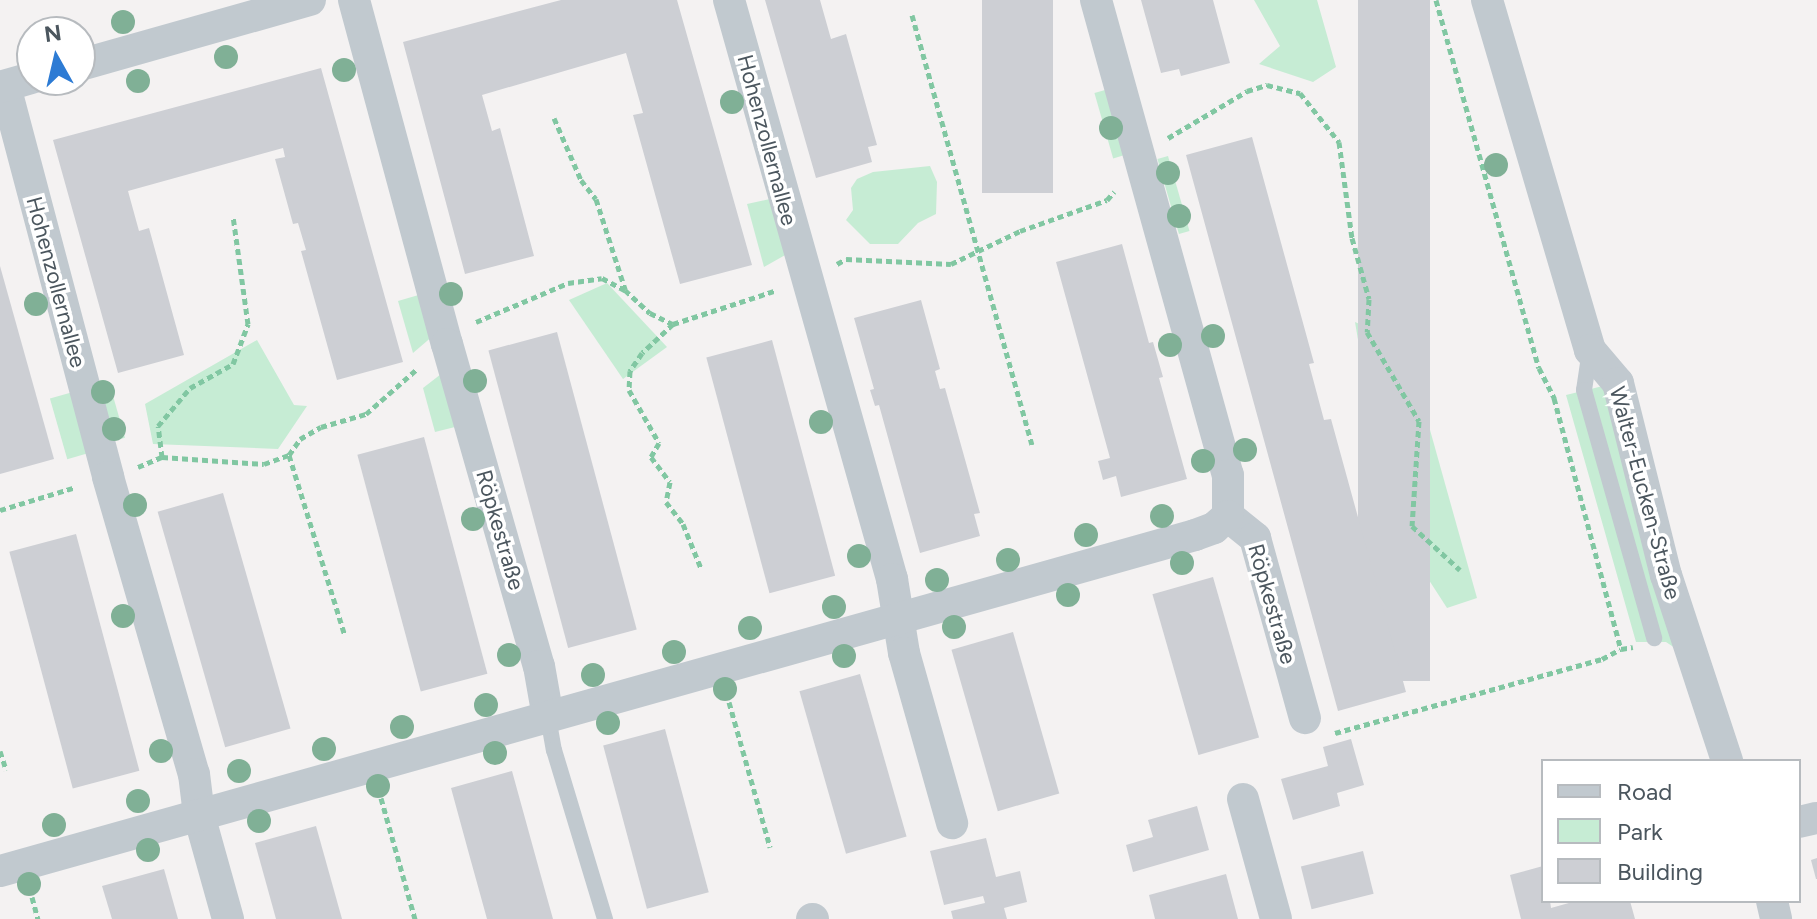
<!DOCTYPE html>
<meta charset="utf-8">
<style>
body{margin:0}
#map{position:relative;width:1817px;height:919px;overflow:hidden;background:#f4f2f2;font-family:Figtree,sans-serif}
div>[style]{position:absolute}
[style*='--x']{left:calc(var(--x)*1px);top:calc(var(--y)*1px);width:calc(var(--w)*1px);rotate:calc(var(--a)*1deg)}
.green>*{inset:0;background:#c6ecd4;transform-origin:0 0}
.building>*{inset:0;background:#cdcfd4;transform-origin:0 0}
.path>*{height:5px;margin-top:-2.5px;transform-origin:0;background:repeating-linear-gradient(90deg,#81c7a2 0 6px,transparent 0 10px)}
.service>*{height:16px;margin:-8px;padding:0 8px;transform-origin:8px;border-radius:8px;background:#c1c9cf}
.minor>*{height:32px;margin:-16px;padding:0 16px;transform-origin:16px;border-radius:16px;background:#c1c9cf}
.trees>*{width:24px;height:24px;margin:-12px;border-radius:50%;background:#80b096}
span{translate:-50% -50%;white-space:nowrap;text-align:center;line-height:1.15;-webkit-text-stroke:7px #fff;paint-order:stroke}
.street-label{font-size:22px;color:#4b565e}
.legend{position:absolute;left:1541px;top:759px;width:260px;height:144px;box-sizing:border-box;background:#fff;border:2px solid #b7bbbf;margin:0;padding:10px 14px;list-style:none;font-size:24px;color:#4b565e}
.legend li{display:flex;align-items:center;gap:16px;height:40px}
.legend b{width:40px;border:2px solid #b7bbbf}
.north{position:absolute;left:16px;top:16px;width:80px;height:80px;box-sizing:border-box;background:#fff;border:2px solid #b7bbbf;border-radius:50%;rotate:352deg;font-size:22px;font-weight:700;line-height:32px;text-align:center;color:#4b565e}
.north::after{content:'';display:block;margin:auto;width:28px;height:36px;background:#2d7bd4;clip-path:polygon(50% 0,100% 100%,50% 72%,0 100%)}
</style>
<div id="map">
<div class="green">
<div style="clip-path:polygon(1254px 0,1317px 0,1336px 67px,1313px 82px,1259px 64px,1280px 46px)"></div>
<div style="left:1105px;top:90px;width:68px;height:11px;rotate:74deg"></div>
<div style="left:1168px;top:156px;width:78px;height:11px;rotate:74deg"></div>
<div style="clip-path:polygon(930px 166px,937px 182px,936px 214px,918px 223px,898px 244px,870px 244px,846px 220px,853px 210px,851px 188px,857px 179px,873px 172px)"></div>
<div style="clip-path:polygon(770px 199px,787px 254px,764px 267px,747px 204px)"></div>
<div style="clip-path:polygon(607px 283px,667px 347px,623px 379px,569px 300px)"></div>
<div style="clip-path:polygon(422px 294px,434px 335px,413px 353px,398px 301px)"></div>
<div style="clip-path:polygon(1355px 322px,1406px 344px,1477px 598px,1447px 608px,1405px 543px,1384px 494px)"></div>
<div style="clip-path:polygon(257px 340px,294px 405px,307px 406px,278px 449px,153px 444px,145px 404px)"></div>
<div style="clip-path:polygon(445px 371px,459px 426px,435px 432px,423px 388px)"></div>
<div style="left:109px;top:382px;width:58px;height:16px;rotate:74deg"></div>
<div style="clip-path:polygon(1603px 386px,1675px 648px,1666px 642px,1636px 642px,1566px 395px)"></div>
<div style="left:73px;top:392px;width:63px;height:24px;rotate:74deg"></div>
</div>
<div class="building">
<div style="clip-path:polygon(561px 0,677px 0,752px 265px,680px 284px,633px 115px,643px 113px,626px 53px,482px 95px,492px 131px,500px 128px,534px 256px,465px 274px,403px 42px)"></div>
<div style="clip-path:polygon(765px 0,820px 0,831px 39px,846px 34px,877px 145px,868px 147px,872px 162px,816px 178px)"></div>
<div style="left:982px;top:0;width:71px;height:193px"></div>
<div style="clip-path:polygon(1141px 0,1213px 0,1230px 63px,1181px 76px,1179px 69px,1161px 73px)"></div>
<div style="left:1358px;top:0;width:72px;height:681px"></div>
<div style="clip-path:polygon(321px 68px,403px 362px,337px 380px,301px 251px,306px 250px,298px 223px,293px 224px,275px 159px,285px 157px,283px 148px,128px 191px,139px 231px,149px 228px,184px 355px,118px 373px,53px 140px)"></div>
<div style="clip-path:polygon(1252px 137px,1314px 363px,1309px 364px,1324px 420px,1331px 419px,1406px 692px,1338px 711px,1186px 155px)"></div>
<div style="clip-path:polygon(1122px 244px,1149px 343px,1153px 342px,1163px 377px,1159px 378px,1187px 479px,1121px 497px,1116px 476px,1103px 480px,1098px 461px,1110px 458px,1056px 262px)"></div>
<div style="clip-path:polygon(0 266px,54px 459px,0 474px)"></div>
<div style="clip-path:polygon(921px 300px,940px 369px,935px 371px,940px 389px,945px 388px,980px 513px,974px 514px,980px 536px,920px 553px,879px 405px,875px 406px,870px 390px,874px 389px,854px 318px)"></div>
<div style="left:557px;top:332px;width:308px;height:71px;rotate:75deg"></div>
<div style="left:772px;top:340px;width:244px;height:68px;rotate:75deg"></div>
<div style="left:424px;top:437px;width:245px;height:69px;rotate:75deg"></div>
<div style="left:223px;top:493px;width:245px;height:68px;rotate:74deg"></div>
<div style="left:76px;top:534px;width:245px;height:69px;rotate:75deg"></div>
<div style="left:1213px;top:577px;width:167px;height:63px;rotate:74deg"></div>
<div style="left:1013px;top:632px;width:168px;height:64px;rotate:74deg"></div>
<div style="left:860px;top:674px;width:169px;height:63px;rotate:74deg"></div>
<div style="left:665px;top:729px;width:169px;height:64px;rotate:75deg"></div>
<div style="clip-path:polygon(1351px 739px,1364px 785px,1337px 793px,1340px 806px,1293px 820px,1281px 779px,1328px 766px,1323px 747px)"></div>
<div style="clip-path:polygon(512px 771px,539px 869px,553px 919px,487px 919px,469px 854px,451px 788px)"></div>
<div style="clip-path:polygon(1197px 806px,1209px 850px,1133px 872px,1126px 845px,1153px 837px,1148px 820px)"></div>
<div style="clip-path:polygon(316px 826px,342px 919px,276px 919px,255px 843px)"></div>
<div style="clip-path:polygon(986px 838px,996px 877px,1020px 871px,1027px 902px,1004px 908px,1007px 919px,953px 919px,951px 911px,985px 903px,983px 896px,944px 905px,930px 851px)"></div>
<div style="left:1363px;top:851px;width:44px;height:64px;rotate:76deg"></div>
<div style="clip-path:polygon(1817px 858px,1817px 879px,1816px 879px,1811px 860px)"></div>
<div style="clip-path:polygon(1543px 866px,1543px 901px,1550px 901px,1551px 908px,1576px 901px,1630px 901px,1635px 919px,1521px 919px,1510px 875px)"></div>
<div style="clip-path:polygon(164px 869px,178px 919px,112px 919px,102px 886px)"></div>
<div style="clip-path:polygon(1226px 874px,1238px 919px,1155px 919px,1149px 895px)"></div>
</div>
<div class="path">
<div style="--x:1436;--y:0;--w:382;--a:74.4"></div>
<div style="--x:1539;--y:368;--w:34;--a:63"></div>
<div style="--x:1554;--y:398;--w:260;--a:75.1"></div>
<div style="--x:1621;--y:649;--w:12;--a:-9"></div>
<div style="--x:912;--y:15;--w:446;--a:74.4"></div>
<div style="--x:554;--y:118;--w:68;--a:66.5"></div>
<div style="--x:581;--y:180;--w:24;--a:52"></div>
<div style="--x:596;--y:199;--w:95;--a:72.1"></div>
<div style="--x:1168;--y:138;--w:92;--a:-30.7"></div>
<div style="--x:1247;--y:91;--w:21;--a:-17"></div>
<div style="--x:1267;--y:85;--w:34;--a:14"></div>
<div style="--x:1300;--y:93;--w:63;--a:51.5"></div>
<div style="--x:1339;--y:142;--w:97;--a:82.3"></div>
<div style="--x:1352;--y:238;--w:63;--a:74.4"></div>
<div style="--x:1369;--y:299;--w:33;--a:93"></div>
<div style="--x:1367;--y:332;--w:103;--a:59.7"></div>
<div style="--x:1419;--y:421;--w:105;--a:93.8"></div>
<div style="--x:1412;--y:526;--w:65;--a:42.5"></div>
<div style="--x:837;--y:264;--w:10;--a:-29"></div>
<div style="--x:846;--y:259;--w:105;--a:2.7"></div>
<div style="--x:951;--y:264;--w:76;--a:-25.6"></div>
<div style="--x:1020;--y:231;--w:92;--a:-19.6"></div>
<div style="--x:1107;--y:200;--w:11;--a:-49"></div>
<div style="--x:476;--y:322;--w:100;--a:-23"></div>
<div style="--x:568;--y:283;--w:34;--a:-8"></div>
<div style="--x:602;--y:278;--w:26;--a:28"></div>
<div style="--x:625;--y:290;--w:34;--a:43"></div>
<div style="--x:650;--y:313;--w:25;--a:26"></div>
<div style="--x:673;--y:324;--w:109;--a:-18.1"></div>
<div style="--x:673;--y:324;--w:42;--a:136.9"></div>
<div style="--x:642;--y:353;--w:22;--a:124"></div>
<div style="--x:630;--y:371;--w:19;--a:93"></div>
<div style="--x:629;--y:390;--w:61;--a:60.5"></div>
<div style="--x:659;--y:443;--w:16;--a:120"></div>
<div style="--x:651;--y:457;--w:31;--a:53"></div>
<div style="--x:670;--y:482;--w:20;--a:101"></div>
<div style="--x:666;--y:502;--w:28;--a:52"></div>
<div style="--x:683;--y:524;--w:48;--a:67.8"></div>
<div style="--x:289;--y:455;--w:189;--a:72.8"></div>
<div style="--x:162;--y:457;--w:31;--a:-97"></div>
<div style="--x:158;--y:426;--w:50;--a:-49.9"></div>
<div style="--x:190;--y:388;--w:49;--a:-29.2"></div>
<div style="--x:233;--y:364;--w:43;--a:-69.4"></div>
<div style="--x:248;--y:324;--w:109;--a:-97.9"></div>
<div style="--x:138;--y:467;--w:26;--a:-23"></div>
<div style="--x:162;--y:457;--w:102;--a:3.9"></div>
<div style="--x:264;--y:464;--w:27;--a:-20"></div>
<div style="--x:289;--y:455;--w:19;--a:-55"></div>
<div style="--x:300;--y:439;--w:24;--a:-30"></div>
<div style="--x:321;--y:427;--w:47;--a:-16.1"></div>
<div style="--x:366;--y:414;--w:69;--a:-41.5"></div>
<div style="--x:0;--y:510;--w:79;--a:-16.8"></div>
<div style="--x:729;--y:702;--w:151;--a:74.2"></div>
<div style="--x:1335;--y:733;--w:277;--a:-15.5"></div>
<div style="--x:1602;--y:659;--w:21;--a:-28"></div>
<div style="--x:0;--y:751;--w:20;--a:72"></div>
<div style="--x:381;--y:798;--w:126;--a:74.3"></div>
<div style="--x:32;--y:897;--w:23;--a:75"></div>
</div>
<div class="service">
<div style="--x:1590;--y:350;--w:40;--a:98.5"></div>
<div style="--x:1584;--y:390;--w:258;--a:74.2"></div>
<div style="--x:548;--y:717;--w:34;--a:80"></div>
<div style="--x:554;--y:750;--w:177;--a:73.2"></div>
</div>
<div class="minor">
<div style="--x:354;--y:0;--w:356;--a:74.9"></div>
<div style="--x:447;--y:344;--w:335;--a:74.1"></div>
<div style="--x:539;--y:666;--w:52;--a:80"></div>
<div style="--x:729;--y:0;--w:602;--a:74.28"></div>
<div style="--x:892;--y:579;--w:75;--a:80.8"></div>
<div style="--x:904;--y:653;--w:177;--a:74.2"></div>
<div style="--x:1096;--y:0;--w:493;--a:74.5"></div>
<div style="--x:1228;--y:475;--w:41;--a:90"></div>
<div style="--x:1487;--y:0;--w:365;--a:73.6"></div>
<div style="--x:1590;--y:350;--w:43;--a:49.7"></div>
<div style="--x:1618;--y:383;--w:198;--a:76"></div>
<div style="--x:1666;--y:575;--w:196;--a:71.8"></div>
<div style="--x:80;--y:65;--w:239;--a:-15.8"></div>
<div style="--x:5;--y:86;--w:404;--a:75.2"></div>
<div style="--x:108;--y:477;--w:309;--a:73.9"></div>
<div style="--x:194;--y:774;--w:41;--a:83"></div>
<div style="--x:199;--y:815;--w:108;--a:74.4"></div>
<div style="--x:0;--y:87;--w:33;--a:-16"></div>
<div style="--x:1228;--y:516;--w:35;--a:39"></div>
<div style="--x:1255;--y:538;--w:187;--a:74.5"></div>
<div style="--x:1243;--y:799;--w:124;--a:74.6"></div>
<div style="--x:1799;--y:822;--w:18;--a:-13"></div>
<div style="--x:0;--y:871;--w:1241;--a:-15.7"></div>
<div style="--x:1195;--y:535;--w:20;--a:-20"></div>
<div style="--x:1214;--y:528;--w:18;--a:-41"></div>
<div style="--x:1772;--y:901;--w:18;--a:77"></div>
<div style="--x:812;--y:919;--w:1;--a:0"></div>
</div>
<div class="trees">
<div style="left:123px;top:22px"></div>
<div style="left:226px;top:57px"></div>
<div style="left:344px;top:70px"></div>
<div style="left:138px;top:81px"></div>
<div style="left:732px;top:102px"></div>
<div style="left:1111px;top:128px"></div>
<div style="left:1496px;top:165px"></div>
<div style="left:1168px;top:173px"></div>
<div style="left:1179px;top:216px"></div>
<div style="left:451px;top:294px"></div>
<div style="left:36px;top:304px"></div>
<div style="left:1213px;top:336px"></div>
<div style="left:1170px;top:345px"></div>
<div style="left:475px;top:381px"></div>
<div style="left:103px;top:392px"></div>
<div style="left:821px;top:422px"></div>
<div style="left:114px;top:429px"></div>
<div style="left:1245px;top:450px"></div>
<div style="left:1203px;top:461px"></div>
<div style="left:135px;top:505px"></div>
<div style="left:1162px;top:516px"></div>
<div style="left:473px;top:519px"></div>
<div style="left:1086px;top:535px"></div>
<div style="left:859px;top:556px"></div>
<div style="left:1008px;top:560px"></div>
<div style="left:1182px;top:563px"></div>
<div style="left:937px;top:580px"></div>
<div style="left:1068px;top:595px"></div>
<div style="left:834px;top:607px"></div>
<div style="left:123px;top:616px"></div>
<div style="left:954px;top:627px"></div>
<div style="left:750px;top:628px"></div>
<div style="left:674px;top:652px"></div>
<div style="left:509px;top:655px"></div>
<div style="left:844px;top:656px"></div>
<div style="left:593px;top:675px"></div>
<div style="left:725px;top:689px"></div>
<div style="left:486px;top:705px"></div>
<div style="left:608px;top:723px"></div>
<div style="left:402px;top:727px"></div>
<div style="left:324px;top:749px"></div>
<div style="left:161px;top:751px"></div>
<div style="left:495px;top:753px"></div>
<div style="left:239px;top:771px"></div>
<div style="left:378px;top:786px"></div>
<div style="left:138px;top:801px"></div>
<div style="left:259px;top:821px"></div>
<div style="left:54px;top:825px"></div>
<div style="left:148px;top:850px"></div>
<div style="left:29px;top:884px"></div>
</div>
<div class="street-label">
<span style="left:767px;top:140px;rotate:75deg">Hohenzollernallee</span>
<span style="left:56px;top:282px;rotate:75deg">Hohenzollernallee</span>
<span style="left:1645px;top:493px;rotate:75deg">Walter-Eucken-Straße</span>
<span style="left:500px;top:530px;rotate:74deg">Röpkestraße</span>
<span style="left:1272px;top:604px;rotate:74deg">Röpkestraße</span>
</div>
<ul class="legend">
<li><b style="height:10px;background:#c1c9cf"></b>Road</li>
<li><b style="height:22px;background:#c6ecd4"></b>Park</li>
<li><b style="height:22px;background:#cdcfd4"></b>Building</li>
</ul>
<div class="north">N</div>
</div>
